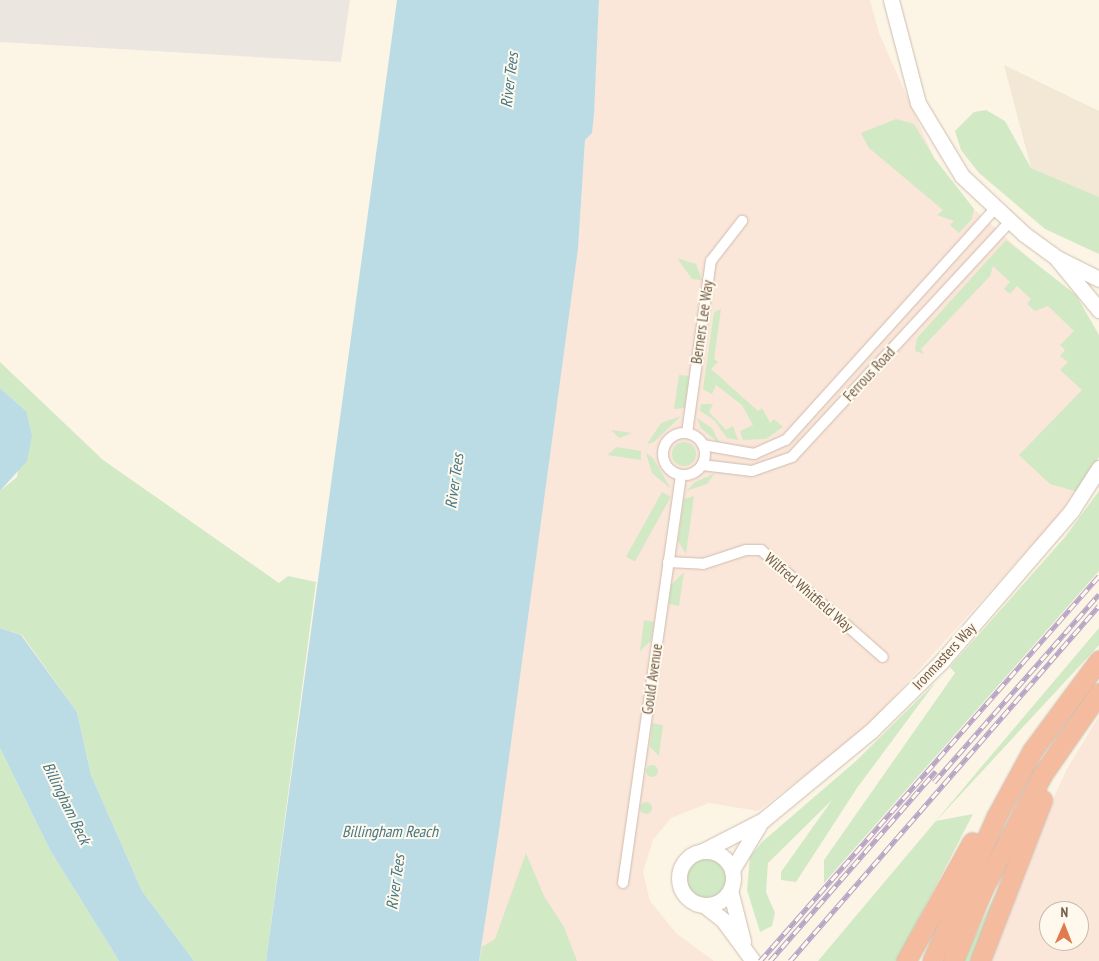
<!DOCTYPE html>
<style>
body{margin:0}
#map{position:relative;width:1099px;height:961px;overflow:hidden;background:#fcf5e6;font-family:"PT Sans Narrow",sans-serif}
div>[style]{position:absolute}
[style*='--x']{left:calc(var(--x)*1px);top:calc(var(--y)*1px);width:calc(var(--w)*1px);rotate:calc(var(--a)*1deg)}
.residential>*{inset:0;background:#f3e7d5}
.commercial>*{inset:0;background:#fbe6da}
.industrial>*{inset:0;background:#ece6e0}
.green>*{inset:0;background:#d1e9c5;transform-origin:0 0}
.round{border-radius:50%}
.water>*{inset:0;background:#bbdce5}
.roads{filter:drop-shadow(0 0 1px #cdbdad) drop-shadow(0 0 1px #cdbdad)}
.street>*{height:10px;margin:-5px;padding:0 5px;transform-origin:5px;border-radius:5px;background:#fff}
.street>.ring{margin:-5px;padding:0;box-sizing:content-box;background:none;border:10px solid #fff;border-radius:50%}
.secondary>*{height:15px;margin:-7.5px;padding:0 7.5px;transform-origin:7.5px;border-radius:7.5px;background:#fff}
.secondary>.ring{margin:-7.5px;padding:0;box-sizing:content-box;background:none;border:15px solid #fff;border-radius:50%}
.highway>*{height:19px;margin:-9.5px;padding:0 9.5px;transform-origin:9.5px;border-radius:9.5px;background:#f4bb9f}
.rail>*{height:5px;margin-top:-2.5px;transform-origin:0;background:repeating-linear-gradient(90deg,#fef9ec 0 9px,#b8a4c5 0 18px);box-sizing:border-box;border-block:1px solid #b8a4c5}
span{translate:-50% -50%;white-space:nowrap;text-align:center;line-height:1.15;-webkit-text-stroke:4px #fef9ec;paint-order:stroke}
.street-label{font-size:15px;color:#745d4b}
.water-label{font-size:16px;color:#467787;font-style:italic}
.north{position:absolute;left:1039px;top:901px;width:50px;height:50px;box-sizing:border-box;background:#fef9ec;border:1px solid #c7bbac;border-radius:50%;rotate:1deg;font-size:14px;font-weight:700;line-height:20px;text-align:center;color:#745d4b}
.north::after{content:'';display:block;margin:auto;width:18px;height:22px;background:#e17a4f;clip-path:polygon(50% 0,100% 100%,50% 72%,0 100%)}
</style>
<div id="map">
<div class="residential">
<div style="clip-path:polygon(1004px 65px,1099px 111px,1099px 197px,1031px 168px)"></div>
</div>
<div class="commercial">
<div style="clip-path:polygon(599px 0,870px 0,879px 33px,935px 160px,974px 209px,1067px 292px,1090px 327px,1075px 492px,1054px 521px,865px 729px,758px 811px,709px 803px,671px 818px,653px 840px,643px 872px,650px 901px,676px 933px,714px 961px,479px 961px,578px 249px,585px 140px,592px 133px)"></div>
<div style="clip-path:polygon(evenodd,1099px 716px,1099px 961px,989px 961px,1021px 869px,1067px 769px,1099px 716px,1049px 911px,1079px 911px,1079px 941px,1049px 941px,1049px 911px)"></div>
</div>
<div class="industrial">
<div style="clip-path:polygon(0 0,350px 0,341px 62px,0 42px)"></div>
</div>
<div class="green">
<div style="clip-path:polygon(986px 110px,1005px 121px,1031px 168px,1099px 197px,1099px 254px,1045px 229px,979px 173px,961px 150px,955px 131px,974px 112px)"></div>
<div style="clip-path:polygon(896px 119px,914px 124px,935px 159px,974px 209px,972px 219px,959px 233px,950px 225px,954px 221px,937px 215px,943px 210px,869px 148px,861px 133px)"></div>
<div style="clip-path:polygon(1006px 240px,1076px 295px,1099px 335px,1099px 457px,1078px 492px,1050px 484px,1019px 455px,1082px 390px,1060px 370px,1068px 362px,1060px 356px,1065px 350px,1060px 345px,1074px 331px,1048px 306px,1035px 311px,1027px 304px,1031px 299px,1017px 286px,1010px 294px,1004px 289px,1010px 282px,993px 266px,990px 276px,921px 349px,924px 354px,915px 351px,917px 338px)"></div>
<div style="clip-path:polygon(677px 258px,696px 264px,702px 280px,692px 279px)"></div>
<div style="clip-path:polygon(721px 309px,714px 359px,718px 362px,711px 369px,758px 411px,762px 408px,770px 423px,774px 419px,783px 427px,766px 439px,743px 440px,740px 431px,753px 425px,742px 405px,716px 385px,712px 394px,703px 389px,714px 312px)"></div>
<div style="clip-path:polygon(0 362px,103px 460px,279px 583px,288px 576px,316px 582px,266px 961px,194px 961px,142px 891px,91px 775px,77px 712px,22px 635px,0 628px,0 491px,17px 477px,26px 411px,0 388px)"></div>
<div style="clip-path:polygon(679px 375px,689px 376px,685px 408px,674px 409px)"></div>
<div style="clip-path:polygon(701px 404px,713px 404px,709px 412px,726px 430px,733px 426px,738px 440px,727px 438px,714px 420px,700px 411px)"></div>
<div style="clip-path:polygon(681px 416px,654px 442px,647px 444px,661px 423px)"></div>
<div style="clip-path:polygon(697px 418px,712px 428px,720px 444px,701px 428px)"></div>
<div style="clip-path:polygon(611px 430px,632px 433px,619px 438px)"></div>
<div class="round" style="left:672px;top:442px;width:24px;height:24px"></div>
<div style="clip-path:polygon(617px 447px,641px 451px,641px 460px,607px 455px)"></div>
<div style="clip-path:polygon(646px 453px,653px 458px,671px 489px,652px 473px)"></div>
<div style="clip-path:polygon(715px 473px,707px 484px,686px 491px,694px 483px)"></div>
<div style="clip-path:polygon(1099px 491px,1099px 571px,824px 883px,824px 860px,955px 673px,950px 667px,1065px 537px)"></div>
<div style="left:662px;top:492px;width:10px;height:74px;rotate:29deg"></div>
<div style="clip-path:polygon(694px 496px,686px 554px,678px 541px,684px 499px)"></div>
<div style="clip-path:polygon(684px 572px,679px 606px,669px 604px,671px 585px)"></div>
<div style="clip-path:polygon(644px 620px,654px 622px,651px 641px,640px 651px)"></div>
<div style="clip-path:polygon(1099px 628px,1099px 645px,936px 821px,973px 814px,897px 961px,818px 961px,972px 778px)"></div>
<div style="clip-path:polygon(935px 683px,857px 788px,796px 882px,781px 880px,781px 872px,832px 800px,768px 863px,766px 892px,775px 913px,772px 926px,760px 932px,747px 890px,750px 857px,762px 842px,856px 761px)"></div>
<div style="clip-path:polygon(652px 723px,663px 725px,659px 756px,650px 747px)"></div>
<div style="clip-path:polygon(0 748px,50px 850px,119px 961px,0 961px)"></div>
<div class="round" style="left:646px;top:765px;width:12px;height:12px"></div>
<div class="round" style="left:640px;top:802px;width:12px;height:12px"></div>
<div style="clip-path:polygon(526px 853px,544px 896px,564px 927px,577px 961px,479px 961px,482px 947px,495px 939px)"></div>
<div class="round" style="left:686px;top:858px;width:40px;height:40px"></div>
<div style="clip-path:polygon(996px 892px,974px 961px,964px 961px,969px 949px)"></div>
</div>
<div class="water">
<div style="clip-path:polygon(397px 0,599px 0,594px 114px,592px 133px,585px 140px,578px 249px,499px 831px,479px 961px,266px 961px)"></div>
<div style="clip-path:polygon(0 388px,26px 411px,32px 436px,27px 461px,0 491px)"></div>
<div style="clip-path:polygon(0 628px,21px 635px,77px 712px,91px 775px,142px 891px,194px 961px,119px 961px,50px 850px,0 748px)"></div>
</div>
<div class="roads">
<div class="street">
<div class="ring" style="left:663px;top:433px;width:32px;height:32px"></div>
<div style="--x:687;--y:433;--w:174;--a:-82.1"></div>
<div style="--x:711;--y:261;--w:51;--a:-52.2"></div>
<div style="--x:703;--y:445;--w:52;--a:10"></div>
<div style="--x:754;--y:454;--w:35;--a:-24"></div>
<div style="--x:786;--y:440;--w:310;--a:-47.9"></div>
<div style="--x:702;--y:465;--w:50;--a:6.8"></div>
<div style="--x:752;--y:471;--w:42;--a:-19.3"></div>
<div style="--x:792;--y:457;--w:319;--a:-47.2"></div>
<div style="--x:668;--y:562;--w:35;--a:3"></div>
<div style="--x:703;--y:564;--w:45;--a:-18"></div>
<div style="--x:746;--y:550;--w:15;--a:0"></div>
<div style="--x:761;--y:550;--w:162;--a:41.3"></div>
<div style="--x:623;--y:883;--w:412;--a:-81.9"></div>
</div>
<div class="secondary">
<div style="--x:891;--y:0;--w:106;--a:75.3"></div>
<div style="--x:918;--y:103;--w:85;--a:58.9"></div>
<div style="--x:962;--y:176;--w:85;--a:43.1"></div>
<div style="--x:1024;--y:234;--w:41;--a:36"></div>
<div style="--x:1057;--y:258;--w:47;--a:26.6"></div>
<div style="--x:1058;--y:260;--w:65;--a:50.6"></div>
<div style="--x:703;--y:851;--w:68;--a:-27.3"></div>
<div style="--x:763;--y:820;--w:141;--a:-39.5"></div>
<div style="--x:872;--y:730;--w:97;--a:-44.6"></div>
<div style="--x:941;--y:662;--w:201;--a:-49.2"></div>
<div style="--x:1072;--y:510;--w:50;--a:-57.3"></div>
<div class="ring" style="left:679px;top:851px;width:39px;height:39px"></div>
<div style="--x:732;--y:870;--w:52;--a:-59"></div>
<div style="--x:730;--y:890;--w:53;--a:75.7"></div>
<div style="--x:704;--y:905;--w:24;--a:38"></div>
<div style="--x:723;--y:920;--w:51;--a:53.8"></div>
</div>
<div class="highway">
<div style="--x:906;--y:961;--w:136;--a:-61"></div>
<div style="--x:932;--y:961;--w:158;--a:-66"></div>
<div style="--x:996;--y:817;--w:75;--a:-61.4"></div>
<div style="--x:1032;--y:751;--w:113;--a:-53.6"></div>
<div style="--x:953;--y:961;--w:78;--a:-67.4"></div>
<div style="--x:983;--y:889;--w:128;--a:-62.6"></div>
<div style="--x:1042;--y:775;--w:100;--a:-55.2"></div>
<div style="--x:980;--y:961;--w:173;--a:-68.9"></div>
</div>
</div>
<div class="rail">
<div style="--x:934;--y:782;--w:250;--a:-48.7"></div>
<div style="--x:760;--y:961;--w:513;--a:-48.64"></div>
<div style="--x:770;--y:961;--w:252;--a:-48.9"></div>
<div style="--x:790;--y:961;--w:471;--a:-49"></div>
</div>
<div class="street-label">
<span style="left:702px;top:322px;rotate:-82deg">Berners Lee Way</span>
<span style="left:869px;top:374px;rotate:-47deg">Ferrous Road</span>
<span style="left:809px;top:592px;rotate:41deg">Wilfred Whitfield Way</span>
<span style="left:944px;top:656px;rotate:-47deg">Ironmasters Way</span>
<span style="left:652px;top:679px;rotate:-82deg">Gould Avenue</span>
</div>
<div class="water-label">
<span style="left:509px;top:80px;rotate:-83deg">River Tees</span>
<span style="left:454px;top:481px;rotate:-82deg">River Tees</span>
<span style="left:67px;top:803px;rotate:64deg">Billingham Beck</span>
<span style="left:390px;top:831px">Billingham Reach</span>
<span style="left:395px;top:882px;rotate:-82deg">River Tees</span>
</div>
<div class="north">N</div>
</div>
